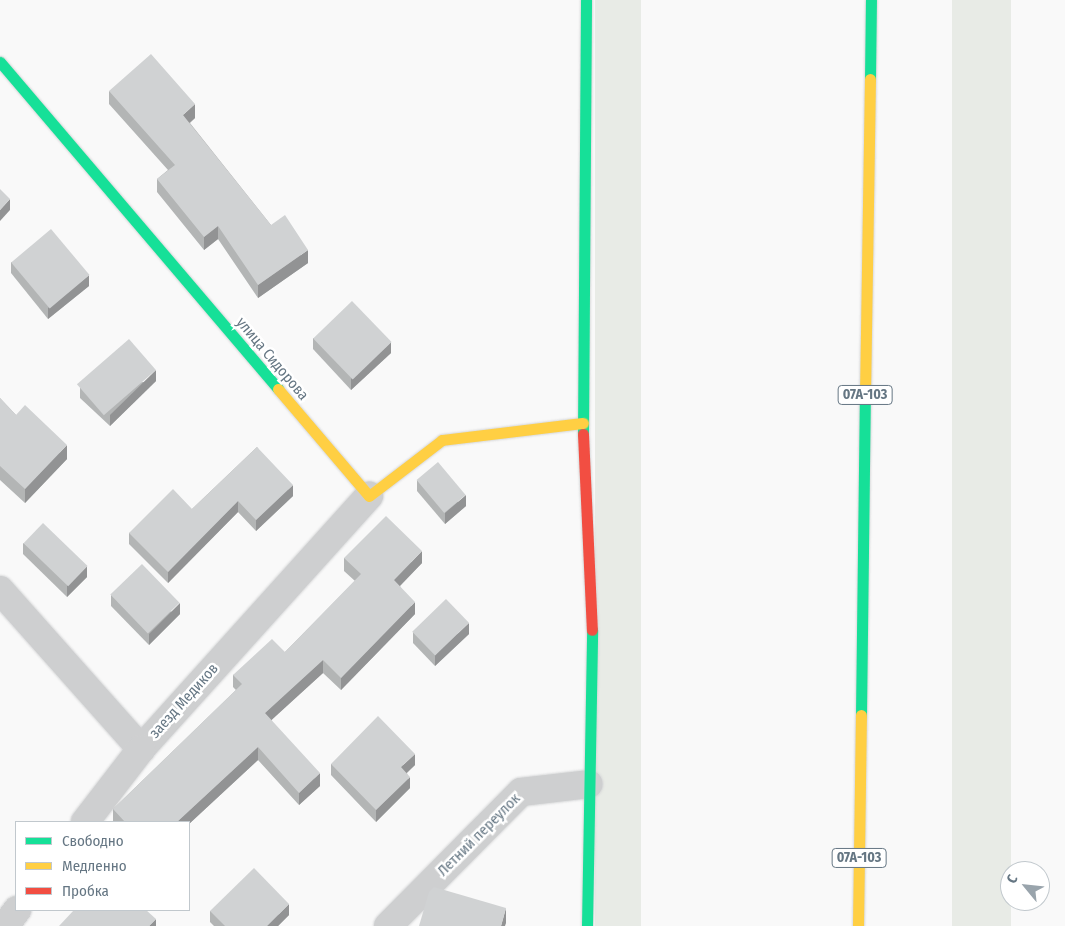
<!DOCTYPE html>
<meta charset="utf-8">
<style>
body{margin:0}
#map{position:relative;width:1065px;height:926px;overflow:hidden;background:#f9f9f9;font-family:"Fira Sans Condensed",sans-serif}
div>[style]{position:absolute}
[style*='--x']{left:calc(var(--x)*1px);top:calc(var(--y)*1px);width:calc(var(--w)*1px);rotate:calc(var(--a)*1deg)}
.green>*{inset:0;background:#e8ebe6;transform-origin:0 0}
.roads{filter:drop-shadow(0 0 1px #d5d6d7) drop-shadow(0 0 1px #d5d6d7)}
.street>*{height:28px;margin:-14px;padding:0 14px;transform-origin:14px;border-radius:14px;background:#cecfd0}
.fast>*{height:11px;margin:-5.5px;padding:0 5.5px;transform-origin:5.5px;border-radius:5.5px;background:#16e098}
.slow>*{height:11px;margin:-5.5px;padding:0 5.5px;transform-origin:5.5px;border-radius:5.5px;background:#ffcf43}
.jam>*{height:11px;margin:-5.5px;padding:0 5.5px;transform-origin:5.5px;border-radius:5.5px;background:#f24e42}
.wall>*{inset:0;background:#b3b5b5}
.shaded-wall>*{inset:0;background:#929394}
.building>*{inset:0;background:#d0d2d3;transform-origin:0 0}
span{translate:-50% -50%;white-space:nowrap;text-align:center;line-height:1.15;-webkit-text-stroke:5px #fff;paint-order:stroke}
.shield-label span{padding:1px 4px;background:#fff;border:1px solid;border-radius:4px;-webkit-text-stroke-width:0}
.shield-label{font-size:14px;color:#657683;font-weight:700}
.street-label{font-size:15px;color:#657683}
.legend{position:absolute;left:15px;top:821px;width:175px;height:90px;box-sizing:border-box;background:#fff;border:1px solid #c1c8cd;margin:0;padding:6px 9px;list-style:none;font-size:15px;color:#657683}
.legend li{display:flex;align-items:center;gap:10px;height:25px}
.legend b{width:25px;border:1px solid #c1c8cd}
.north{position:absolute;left:1000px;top:861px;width:50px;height:50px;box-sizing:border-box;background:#fff;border:1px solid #c1c8cd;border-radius:50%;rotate:298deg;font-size:14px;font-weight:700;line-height:20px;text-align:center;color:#657683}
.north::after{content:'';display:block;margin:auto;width:18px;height:22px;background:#99a4ac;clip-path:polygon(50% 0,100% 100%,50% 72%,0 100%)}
</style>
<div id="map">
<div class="green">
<div style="left:595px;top:0;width:46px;height:926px"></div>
<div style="left:952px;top:0;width:59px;height:926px"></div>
</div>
<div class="roads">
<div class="street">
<div style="--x:0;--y:590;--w:213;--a:48.4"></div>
<div style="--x:141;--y:749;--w:341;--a:-48"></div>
<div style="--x:85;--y:822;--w:92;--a:-52.5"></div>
<div style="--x:5;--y:926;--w:20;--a:-53"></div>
<div style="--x:388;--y:926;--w:189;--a:-45.2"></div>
<div style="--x:521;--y:792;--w:68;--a:-6.7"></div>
</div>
<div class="fast">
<div style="--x:0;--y:62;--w:429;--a:49.6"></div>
<div style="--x:870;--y:79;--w:79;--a:-89.3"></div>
<div style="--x:583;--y:434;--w:434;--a:-89.6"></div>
<div style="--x:861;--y:715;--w:319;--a:-89.3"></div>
<div style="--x:587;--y:926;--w:296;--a:-89"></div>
</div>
<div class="slow">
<div style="--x:278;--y:389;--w:140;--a:49.6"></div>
<div style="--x:369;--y:496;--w:92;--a:-37.5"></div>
<div style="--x:442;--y:440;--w:142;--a:-6.9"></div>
<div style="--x:865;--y:396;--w:317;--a:-89.1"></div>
<div style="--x:858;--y:926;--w:211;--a:-89.2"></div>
</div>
<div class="jam">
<div style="--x:583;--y:434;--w:196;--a:87.4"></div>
</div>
</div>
<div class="wall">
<div style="clip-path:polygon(109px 91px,195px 118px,190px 123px,271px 225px,308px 263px,258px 298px,218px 239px,204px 250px,157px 192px,157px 179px,168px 170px,109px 104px)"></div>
<div style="clip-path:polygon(11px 262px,89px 286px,48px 319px,11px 273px)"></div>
<div style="clip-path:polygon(313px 338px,391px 353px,351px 390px,313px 349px)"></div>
<div style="clip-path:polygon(156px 381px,110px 426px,80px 398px,80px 387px)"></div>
<div style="clip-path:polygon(0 398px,16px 415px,67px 459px,25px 503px,0 480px)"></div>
<div style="clip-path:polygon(257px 447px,293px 496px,256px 531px,238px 512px,168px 583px,129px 544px,129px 533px,192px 509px)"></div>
<div style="clip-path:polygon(417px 480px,466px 506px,445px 524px,417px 491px)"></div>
<div style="clip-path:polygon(23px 543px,87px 577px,67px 597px,23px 554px)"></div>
<div style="clip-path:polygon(344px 558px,422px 563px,400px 586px,415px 614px,341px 690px,323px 673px,271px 720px,320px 786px,299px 805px,258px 760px,189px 824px,189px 822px,113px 822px,113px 809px,236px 690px,233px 687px,233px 675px,285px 652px,355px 581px,344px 571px)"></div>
<div style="clip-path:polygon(111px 595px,180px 614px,149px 645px,111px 606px)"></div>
<div style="clip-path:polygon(413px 632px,469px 634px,435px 666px,413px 643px)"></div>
<div style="clip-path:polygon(331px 764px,415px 765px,407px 773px,410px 788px,376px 822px,331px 775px)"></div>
<div style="clip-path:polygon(210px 911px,289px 915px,278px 926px,214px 926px,210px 922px)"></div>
</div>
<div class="shaded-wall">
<div style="clip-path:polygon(195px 104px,195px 118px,183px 128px,183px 115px)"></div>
<div style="clip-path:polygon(10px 199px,10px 210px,0 221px,0 210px)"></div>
<div style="clip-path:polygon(218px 226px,218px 239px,204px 250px,204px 237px)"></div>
<div style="clip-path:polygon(308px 250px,308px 263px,258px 298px,258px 285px)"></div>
<div style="clip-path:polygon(89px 275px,89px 286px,48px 319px,48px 308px)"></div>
<div style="clip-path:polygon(391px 342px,391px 353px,351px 390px,351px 379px)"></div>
<div style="clip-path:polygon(156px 370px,156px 381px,110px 426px,110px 415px)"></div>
<div style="clip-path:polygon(67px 445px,67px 459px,25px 503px,25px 489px)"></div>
<div style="clip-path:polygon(293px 485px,293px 496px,256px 531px,256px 520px)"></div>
<div style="clip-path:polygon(466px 495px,466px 506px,445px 524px,445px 513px)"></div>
<div style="clip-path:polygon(238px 501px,238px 512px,168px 583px,168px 572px)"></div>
<div style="clip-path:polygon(422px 551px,422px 563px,394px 592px,394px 580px)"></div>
<div style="clip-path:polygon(87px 566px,87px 577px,67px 597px,67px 586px)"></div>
<div style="clip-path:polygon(415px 602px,415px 614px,341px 690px,341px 678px)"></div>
<div style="clip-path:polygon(180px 603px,180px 614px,149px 645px,149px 634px)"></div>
<div style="clip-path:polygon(469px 623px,469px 634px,435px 666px,435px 655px)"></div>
<div style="clip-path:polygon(323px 660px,323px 673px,265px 726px,265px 713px)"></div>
<div style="clip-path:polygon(258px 747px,258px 760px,189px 824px,189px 822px,177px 822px)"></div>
<div style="clip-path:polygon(415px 754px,415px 765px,401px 778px,401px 767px)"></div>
<div style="clip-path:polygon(320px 773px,320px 786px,299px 805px,299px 793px)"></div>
<div style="clip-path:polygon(410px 777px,410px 788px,376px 822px,376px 810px)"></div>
<div style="clip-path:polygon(289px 904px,289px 915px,278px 926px,267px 926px)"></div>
<div style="clip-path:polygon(506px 908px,506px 923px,505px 926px,501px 926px)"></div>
<div style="clip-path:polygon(156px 919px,156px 926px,149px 926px)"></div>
</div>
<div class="building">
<div style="clip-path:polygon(151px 54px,195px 104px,183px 115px,271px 225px,285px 215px,308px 250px,258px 285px,218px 226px,204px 237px,157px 179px,175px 165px,109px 91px)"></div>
<div style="clip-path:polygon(0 189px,10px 199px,0 210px)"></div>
<div style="left:51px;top:229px;width:60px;height:52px;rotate:50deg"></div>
<div style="left:352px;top:301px;width:57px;height:54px;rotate:46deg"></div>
<div style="left:129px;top:339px;width:41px;height:69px;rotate:49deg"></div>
<div style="clip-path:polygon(0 398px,16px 415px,25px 405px,67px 445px,25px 489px,0 466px)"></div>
<div style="clip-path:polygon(257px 447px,293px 485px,256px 520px,238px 501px,168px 572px,129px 533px,173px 489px,192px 509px)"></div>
<div style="left:438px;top:462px;width:43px;height:28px;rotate:50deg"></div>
<div style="clip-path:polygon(386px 516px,422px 551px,394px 580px,415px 602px,341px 678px,323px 660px,265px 713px,320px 773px,299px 793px,258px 747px,177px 822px,125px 822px,113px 809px,242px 684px,233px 675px,272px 639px,285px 652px,361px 574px,344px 558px)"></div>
<div style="left:43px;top:523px;width:62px;height:28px;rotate:44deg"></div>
<div style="left:142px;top:564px;width:54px;height:44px;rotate:46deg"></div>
<div style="left:446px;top:599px;width:33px;height:47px;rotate:46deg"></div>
<div style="clip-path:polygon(378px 716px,415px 754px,401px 767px,410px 777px,376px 810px,331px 764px)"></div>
<div style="clip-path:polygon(254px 868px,289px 904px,267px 926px,225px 926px,210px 911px)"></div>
<div style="clip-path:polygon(434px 887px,506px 908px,501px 926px,419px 926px,429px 892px)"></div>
<div style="clip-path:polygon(74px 910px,146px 910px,156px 919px,149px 926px,59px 926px)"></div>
</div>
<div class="shield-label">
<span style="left:865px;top:395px">07А-103</span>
<span style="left:859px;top:858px">07А-103</span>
</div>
<div class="street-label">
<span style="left:272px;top:359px;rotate:50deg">улица Сидорова</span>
<span style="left:184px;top:701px;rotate:-48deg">заезд Медиков</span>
<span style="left:479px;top:835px;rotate:-45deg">Летний переулок</span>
</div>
<ul class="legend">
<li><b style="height:6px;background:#16e098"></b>Свободно</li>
<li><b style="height:6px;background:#ffcf43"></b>Медленно</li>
<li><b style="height:6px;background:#f24e42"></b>Пробка</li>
</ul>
<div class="north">С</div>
</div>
